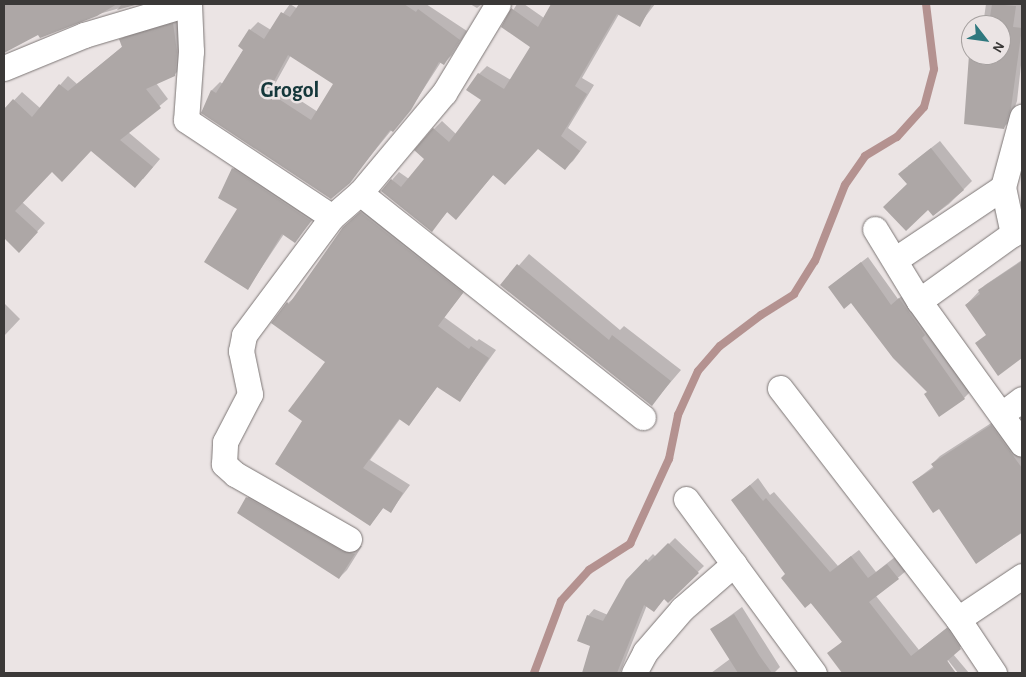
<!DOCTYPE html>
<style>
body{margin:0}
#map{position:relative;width:1026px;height:677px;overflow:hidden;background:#ebe4e4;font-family:"Alegreya Sans",sans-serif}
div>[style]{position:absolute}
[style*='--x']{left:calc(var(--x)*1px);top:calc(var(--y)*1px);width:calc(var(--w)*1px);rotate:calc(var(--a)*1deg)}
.shadow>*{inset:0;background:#0003}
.stream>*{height:8px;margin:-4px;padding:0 4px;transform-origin:4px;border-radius:4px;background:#b49290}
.building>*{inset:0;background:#ada7a6}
.roads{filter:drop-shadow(0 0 1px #7c7675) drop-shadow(0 0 1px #7c7675)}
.minor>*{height:25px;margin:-12.5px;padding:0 12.5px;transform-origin:12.5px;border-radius:12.5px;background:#fff}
span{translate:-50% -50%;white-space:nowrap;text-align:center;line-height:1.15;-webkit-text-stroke:5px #ebe4e4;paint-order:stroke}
.quarter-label{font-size:22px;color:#14373a;font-weight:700}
.frame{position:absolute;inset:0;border:5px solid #3b3938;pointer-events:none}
.north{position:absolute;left:961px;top:15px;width:50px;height:50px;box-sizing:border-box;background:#ebe4e4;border:1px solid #a5a09f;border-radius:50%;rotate:120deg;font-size:14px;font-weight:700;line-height:20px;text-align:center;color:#3b3938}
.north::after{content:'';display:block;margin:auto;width:18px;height:22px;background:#2f787e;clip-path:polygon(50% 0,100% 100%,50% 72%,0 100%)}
</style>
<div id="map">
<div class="shadow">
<div style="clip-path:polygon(4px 4px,101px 4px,72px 19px,63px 8px,4px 44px)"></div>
<div style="clip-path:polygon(103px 4px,134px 4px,92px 16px)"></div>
<div style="clip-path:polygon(evenodd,290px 4px,298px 9px,302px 4px,426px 4px,467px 31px,452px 55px,444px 63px,441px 62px,417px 99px,349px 182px,203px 112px,212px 90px,220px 82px,223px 84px,244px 49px,250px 30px,258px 22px,271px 30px,290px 4px,291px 55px,335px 84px,318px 112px,275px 84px,291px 55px)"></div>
<div style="clip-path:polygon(470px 4px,482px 4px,477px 8px)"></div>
<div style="clip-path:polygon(517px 4px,524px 4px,544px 18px,552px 4px,655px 4px,639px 25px,619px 14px,582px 78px,594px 85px,568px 128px,587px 142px,573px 161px,565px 168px,538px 148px,494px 174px,456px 218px,448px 211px,432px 230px,392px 180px,399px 172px,409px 179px,426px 159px,434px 129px,442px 121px,456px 134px,483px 100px,479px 74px,487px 66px,511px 80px,532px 46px,503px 26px)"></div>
<div style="clip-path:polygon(986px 4px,1022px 4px,1022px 56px,1017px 101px,1010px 121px,1003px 128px,965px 122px,971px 50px,971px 55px,1001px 55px,1001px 25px,983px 25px)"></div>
<div style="clip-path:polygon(181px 16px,183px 66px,174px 75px,156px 83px,168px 99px,128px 132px,160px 159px,143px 179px,91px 150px,52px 170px,22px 202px,45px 223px,19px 251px,4px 237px,4px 111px,22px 92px,40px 108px,68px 76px,77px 84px,123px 46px,121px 40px,129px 32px)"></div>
<div style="clip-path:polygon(940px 141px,972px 181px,949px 204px,934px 215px,908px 184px,908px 166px)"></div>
<div style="clip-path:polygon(242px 161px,319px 212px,295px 241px,284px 234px,248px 288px,239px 208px,220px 197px,233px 169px)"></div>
<div style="clip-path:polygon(369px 205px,470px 284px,444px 317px,477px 341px,479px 339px,496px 350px,460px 400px,438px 386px,409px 424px,400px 419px,370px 460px,410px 485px,391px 511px,384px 507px,370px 525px,304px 420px,327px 362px,288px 303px,296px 296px,352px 219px)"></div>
<div style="clip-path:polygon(529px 254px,620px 330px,624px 326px,681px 370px,652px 404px,502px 285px)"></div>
<div style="clip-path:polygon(868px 257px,898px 299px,906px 293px,970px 392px,964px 398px,928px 392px,852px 302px,829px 287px)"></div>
<div style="clip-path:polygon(1022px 260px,1022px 357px,998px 374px,987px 334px,966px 305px,985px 285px)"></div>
<div style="clip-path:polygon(4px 303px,20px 319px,4px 336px)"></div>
<div style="clip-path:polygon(999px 418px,1022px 451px,1022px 533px,977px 562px,940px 507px,913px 482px,934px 466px,932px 464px,940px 456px)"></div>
<div style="clip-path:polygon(758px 478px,770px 495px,774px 492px,838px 566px,859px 550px,876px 572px,895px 557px,906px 571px,876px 596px,919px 650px,954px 622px,967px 641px,953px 654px,969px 673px,958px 673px,944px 655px,955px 673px,847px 673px,829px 654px,843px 641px,786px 574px,733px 500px)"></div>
<div style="clip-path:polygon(255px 490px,350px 544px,362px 546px,347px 570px,339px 578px,247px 498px)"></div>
<div style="clip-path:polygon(675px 538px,704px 566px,668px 601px,665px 598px,654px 611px,647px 605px,620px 673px,586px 673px,591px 645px,588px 616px,594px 609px,608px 615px,627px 581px,653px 554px,656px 557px)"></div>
<div style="clip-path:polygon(742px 607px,780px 667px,774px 673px,711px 673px,730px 659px,712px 629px)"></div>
</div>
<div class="stream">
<div style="--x:534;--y:673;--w:77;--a:-69.4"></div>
<div style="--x:561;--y:601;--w:42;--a:-47.9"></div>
<div style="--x:589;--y:570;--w:49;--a:-32.4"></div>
<div style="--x:630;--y:544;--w:94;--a:-65.4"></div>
<div style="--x:669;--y:459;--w:45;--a:-78.4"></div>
<div style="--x:678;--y:415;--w:48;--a:-65.6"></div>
<div style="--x:698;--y:371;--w:33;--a:-49"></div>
<div style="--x:720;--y:346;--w:51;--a:-37.1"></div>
<div style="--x:761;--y:315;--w:39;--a:-32"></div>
<div style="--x:794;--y:294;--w:39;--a:-58"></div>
<div style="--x:815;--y:261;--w:82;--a:-68.5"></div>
<div style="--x:845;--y:185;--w:35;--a:-55"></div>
<div style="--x:865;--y:156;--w:37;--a:-31"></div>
<div style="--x:897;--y:137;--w:40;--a:-48"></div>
<div style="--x:924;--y:107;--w:39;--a:-75"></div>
<div style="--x:934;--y:69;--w:65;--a:-97"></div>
</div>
<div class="building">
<div style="clip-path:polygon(4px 4px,117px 4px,97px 16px,40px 38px,38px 35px,4px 53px)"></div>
<div style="clip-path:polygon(122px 4px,139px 4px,117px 10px)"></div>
<div style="clip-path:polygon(evenodd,299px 4px,404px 4px,416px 12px,418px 9px,460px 40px,444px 65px,439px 62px,411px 110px,393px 132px,390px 130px,350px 183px,331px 199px,201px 113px,211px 90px,216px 93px,243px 50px,238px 46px,249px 29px,264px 39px,281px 12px,290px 17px,299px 4px,288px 55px,333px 84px,311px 120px,268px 92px,288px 55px)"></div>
<div style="clip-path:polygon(551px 4px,652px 4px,640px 27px,617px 14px,575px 86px,587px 94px,561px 136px,580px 151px,565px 170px,538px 149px,505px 185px,493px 175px,456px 220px,447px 212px,432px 232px,381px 191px,391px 179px,401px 187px,424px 159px,414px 150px,433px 128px,449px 142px,481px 100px,466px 90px,478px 73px,504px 89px,530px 47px,501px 27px,511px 8px,538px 27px)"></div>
<div style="clip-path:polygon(992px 4px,1016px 6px,1013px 27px,1022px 28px,1011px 108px,1004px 129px,964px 124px,970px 41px,971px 55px,1001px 55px,1001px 25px,981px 25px,989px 24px)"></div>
<div style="clip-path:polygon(173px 23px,177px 51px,175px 76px,146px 89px,161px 108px,120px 140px,153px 167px,135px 188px,91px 151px,62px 182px,52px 172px,15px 211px,38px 232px,19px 253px,4px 238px,4px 109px,13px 99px,32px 117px,59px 84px,68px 91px,122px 47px,119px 39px)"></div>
<div style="clip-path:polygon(931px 148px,964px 190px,933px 216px,928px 210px,906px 231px,883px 207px,907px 184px,898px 174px)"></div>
<div style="clip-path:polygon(232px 168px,311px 221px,295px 243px,282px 234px,248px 290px,204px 262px,237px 209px,218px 198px)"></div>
<div style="clip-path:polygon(360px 212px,463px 293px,438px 326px,469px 349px,471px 346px,489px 358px,460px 402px,437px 387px,409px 426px,399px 419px,363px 468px,403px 493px,391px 513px,383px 508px,370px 526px,275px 464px,302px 421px,288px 411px,325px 362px,271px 323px,287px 302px,289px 304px,343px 227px)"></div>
<div style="clip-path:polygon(1022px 261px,1022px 358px,998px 376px,975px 343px,986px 335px,965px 305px,980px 294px,978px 290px)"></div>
<div style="clip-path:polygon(861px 262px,891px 305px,899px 298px,925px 335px,922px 338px,965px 399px,939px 417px,924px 394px,927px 392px,893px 358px,851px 303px,844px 309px,828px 287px)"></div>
<div style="clip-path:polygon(517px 264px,609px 340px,612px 335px,671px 381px,652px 406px,500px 285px)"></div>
<div style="clip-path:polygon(991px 425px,1022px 468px,1022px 532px,976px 564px,939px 509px,933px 513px,912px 482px,934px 468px,931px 464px)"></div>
<div style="clip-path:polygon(750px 485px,763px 501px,766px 498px,830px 572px,851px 556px,868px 578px,887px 564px,899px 579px,869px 602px,911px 656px,947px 628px,961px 649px,947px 661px,956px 673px,842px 673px,827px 653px,842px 642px,811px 603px,805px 608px,781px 578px,785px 574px,731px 500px)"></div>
<div style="clip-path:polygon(246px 497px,342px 551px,355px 554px,339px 579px,237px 513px)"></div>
<div style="clip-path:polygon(668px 543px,699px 573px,668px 603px,664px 599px,654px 612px,644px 605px,617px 673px,582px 673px,590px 646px,577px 641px,587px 615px,603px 621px,626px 580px,646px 559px,649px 562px)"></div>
<div style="clip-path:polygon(734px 614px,759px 655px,772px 673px,738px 673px,710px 629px)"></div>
</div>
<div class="roads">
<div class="minor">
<div style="--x:189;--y:4;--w:47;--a:87.6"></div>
<div style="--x:191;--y:51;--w:69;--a:94.1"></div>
<div style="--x:186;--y:120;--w:175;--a:33.6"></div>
<div style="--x:4;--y:68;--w:87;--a:-22.4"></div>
<div style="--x:84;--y:35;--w:109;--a:-16.6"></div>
<div style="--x:360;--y:193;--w:361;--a:38.4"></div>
<div style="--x:875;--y:229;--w:84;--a:58.6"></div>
<div style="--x:919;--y:301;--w:176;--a:54.2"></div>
<div style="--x:1013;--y:234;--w:48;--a:-102"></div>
<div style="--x:1003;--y:187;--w:73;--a:-74.8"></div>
<div style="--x:896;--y:259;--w:129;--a:-33.9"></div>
<div style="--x:919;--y:301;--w:127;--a:-35.7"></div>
<div style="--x:780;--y:388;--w:292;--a:52.4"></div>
<div style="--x:958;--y:619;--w:65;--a:56.3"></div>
<div style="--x:1002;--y:414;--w:25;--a:-37"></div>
<div style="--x:686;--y:499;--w:216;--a:53.7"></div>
<div style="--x:349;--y:539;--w:131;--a:-150.3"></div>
<div style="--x:235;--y:474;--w:15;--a:-138"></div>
<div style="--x:224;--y:464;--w:22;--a:-87"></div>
<div style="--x:225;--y:442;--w:54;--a:-62.5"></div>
<div style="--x:250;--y:394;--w:44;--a:-101.8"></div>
<div style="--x:241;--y:351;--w:16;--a:-79"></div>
<div style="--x:244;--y:335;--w:147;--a:-53.3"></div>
<div style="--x:332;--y:217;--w:37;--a:-41"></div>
<div style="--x:360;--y:193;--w:131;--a:-50"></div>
<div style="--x:444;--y:93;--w:104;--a:-58.8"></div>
<div style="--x:958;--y:619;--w:77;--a:-33.9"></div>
<div style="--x:634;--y:673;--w:24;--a:-62"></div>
<div style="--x:645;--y:652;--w:57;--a:-49.3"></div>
<div style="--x:682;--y:609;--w:69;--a:-40.9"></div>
</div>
</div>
<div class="quarter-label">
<span style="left:290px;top:91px">Grogol</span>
</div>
<div class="frame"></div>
<div class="north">N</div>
</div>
